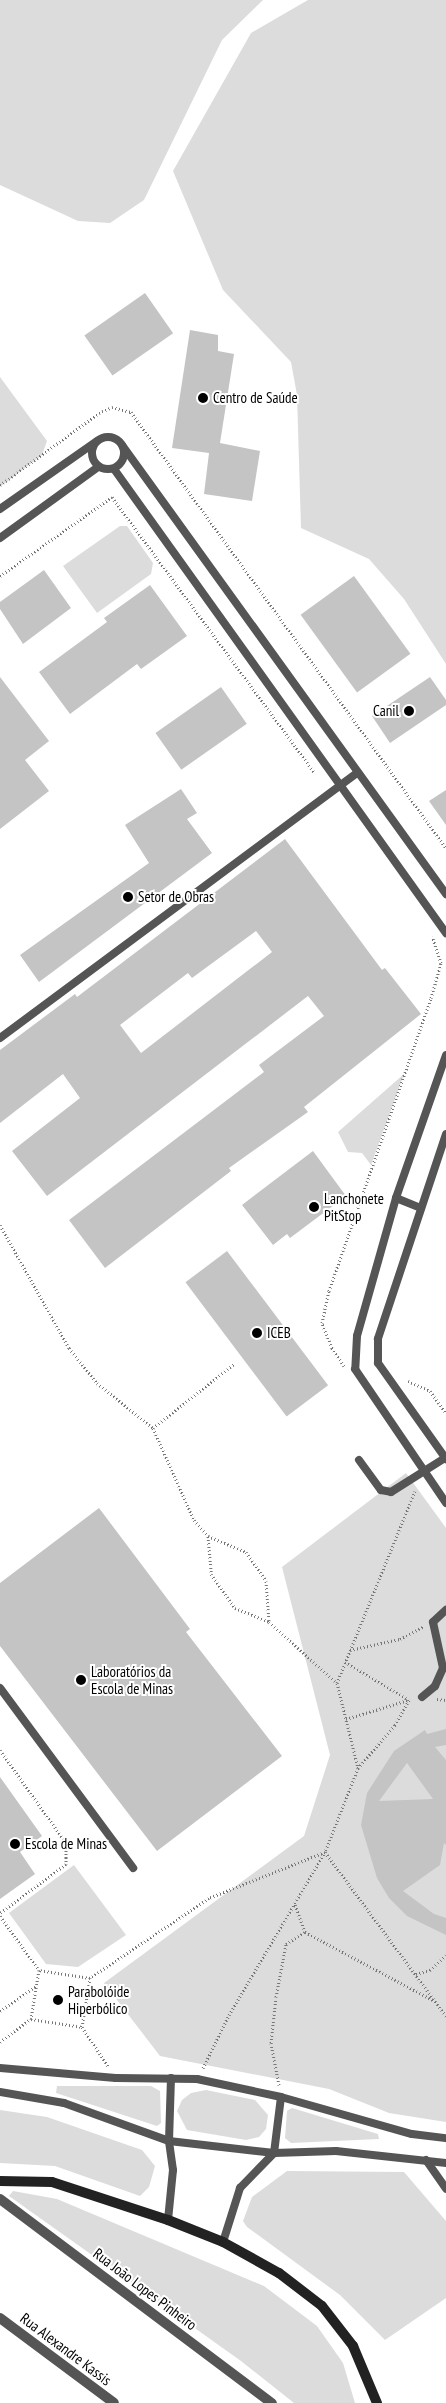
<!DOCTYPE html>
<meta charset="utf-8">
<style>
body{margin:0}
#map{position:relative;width:446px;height:2403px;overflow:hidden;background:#fff;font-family:"PT Sans Narrow",sans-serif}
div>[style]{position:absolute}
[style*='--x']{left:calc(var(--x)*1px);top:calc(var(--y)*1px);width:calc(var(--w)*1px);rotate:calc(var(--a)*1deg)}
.green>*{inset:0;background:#dcdcdc}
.building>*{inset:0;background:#c4c4c4;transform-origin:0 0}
.path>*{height:3px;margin-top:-1.5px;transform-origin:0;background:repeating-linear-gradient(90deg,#777 0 1px,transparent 0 3.5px)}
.lane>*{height:8px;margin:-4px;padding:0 4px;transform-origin:4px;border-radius:4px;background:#555}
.lane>.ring{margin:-4px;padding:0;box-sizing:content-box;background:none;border:8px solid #555;border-radius:50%}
.street>*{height:10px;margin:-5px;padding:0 5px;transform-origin:5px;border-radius:5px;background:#555}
.secondary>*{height:10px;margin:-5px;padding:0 5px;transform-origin:5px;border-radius:5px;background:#222}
.dots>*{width:14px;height:14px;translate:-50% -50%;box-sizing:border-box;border:2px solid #fff;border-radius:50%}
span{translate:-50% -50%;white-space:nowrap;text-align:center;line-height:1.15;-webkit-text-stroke:4px #fff;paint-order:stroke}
.poi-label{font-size:15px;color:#000}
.left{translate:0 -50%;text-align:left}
.right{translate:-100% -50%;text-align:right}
.street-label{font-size:15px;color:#000}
</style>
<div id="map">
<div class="green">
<div style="clip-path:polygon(0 0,263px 0,222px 40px,144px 200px,110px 223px,78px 221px,0 185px)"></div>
<div style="clip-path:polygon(308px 0,446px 0,446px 664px,404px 599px,369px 559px,301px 528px,297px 395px,291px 362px,223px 290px,173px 171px,251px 33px)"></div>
<div style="clip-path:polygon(0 377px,47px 441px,42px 455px,0 487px)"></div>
<div style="clip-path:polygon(120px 526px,127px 526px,153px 563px,151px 574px,97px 613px,63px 566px)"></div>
<div style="clip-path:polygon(404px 1074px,371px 1165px,362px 1153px,348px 1152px,338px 1132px)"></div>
<div style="clip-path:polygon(406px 1473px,446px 1528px,446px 2122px,389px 2113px,329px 2089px,160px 2056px,104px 1983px,304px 1836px,330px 1755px,282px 1567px)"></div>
<div style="clip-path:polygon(74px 1865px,126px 1935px,78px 1967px,46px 1964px,9px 1913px)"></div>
<div style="clip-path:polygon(57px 2086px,151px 2086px,160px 2091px,161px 2123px,157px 2126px,56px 2093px)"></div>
<div style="clip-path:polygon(206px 2090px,255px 2100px,268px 2115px,266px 2129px,259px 2137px,246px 2140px,187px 2130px,177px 2111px,182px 2100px,191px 2093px)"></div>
<div style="clip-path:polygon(292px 2108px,378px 2134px,379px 2139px,291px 2143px,285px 2138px,287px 2111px)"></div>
<div style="clip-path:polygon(0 2110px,47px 2117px,142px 2150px,155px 2166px,149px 2187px,140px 2196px,55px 2166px,0 2163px)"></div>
<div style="clip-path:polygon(287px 2171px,404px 2172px,446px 2221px,446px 2298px,385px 2340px,340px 2295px,247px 2227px,243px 2221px,252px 2197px)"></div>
<div style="clip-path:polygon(13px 2191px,57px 2199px,264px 2286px,317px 2326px,343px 2363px,355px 2403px,294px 2403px,241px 2361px,9px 2196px)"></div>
</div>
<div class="building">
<div style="left:145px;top:293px;width:49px;height:74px;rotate:55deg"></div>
<div style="clip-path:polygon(190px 330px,218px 335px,218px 351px,234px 354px,220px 443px,260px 451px,252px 501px,204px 494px,209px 453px,172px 448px)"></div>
<div style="clip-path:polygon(44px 570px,71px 608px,23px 644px,0 609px,0 602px)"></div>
<div style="left:354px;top:576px;width:96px;height:66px;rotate:54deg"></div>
<div style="clip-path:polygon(150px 585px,187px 636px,141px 669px,137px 664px,70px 714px,39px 672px,107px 622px,104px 618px)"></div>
<div style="clip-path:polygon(0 677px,49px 741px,25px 760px,49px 791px,0 829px)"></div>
<div style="clip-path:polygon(430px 677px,446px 700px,446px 705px,390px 743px,372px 716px)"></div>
<div style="left:221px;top:687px;width:45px;height:80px;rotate:55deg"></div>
<div style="clip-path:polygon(181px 789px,197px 813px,187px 819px,212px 853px,39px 982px,20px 955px,149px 863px,125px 825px)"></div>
<div style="clip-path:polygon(446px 790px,446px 825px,429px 801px)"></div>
<div style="clip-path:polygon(evenodd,285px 839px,382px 970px,385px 968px,421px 1014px,304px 1107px,308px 1112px,229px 1168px,231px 1171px,105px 1268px,69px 1220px,264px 1072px,259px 1065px,324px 1016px,308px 996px,47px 1196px,12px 1151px,80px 1098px,63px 1074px,0 1123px,0 1050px,75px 994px,77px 997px,285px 839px,256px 931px,272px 952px,141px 1053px,120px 1025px,188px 973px,192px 978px,256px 931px)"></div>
<div style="clip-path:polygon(313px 1151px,346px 1196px,290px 1238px,287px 1234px,273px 1245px,242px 1205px)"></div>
<div style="left:227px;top:1251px;width:168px;height:52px;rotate:53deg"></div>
<div style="clip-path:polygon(99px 1508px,190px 1629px,186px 1632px,282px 1756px,157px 1851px,0 1646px,0 1583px)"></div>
<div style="clip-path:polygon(evenodd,446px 1729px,446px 1745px,435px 1747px,446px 1760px,446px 1845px,444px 1843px,440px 1865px,403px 1891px,434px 1914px,446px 1918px,446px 1935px,407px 1916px,389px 1898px,377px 1878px,361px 1825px,367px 1793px,394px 1751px,425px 1730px,427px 1734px,446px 1729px,407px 1763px,433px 1799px,379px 1801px,407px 1763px)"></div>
<div style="clip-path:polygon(0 1777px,42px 1836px,20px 1852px,35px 1874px,0 1899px)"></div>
</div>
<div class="path">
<div style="--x:0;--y:485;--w:122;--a:-36"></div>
<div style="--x:99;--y:413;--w:14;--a:-25"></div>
<div style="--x:112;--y:407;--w:20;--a:15"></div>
<div style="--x:131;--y:412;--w:538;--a:54.15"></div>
<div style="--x:0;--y:576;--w:137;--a:-35.2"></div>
<div style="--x:112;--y:497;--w:341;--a:53.7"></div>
<div style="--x:0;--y:1225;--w:141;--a:60.7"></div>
<div style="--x:69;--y:1348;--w:45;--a:51.3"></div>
<div style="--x:97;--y:1383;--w:72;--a:38.8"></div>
<div style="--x:153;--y:1428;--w:101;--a:66"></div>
<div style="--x:194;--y:1520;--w:21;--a:49"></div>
<div style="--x:208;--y:1536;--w:41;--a:22.8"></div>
<div style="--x:246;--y:1552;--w:35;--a:55"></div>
<div style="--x:266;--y:1581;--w:41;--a:85.8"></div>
<div style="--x:269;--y:1622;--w:91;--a:41.9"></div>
<div style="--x:337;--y:1683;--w:88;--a:76.1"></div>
<div style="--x:358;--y:1768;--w:90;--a:111.4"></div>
<div style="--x:325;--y:1852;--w:125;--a:158.4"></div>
<div style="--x:209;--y:1898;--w:143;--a:146.1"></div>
<div style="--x:90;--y:1978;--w:52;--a:-171.1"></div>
<div style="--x:39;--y:1970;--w:50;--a:99.3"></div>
<div style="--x:31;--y:2019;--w:52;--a:8.9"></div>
<div style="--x:82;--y:2027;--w:50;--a:-80.7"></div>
<div style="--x:344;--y:1366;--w:22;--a:-124"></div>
<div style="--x:332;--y:1348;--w:27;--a:-112"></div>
<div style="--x:322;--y:1323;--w:33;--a:-78"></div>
<div style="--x:329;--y:1291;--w:310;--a:-70.8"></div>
<div style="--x:431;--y:998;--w:36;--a:-74"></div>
<div style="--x:441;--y:963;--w:28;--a:-108"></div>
<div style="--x:408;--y:1381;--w:24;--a:24"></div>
<div style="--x:430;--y:1391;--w:27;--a:54"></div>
<div style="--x:153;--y:1428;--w:103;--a:-38.3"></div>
<div style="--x:208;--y:1536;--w:38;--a:85"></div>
<div style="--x:211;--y:1574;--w:42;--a:54.8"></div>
<div style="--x:235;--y:1608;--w:37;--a:22"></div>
<div style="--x:350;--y:1650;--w:51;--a:-12.4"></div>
<div style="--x:400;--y:1639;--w:26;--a:-28"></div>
<div style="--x:345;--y:1662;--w:74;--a:30.7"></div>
<div style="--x:409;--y:1700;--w:29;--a:119"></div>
<div style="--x:395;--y:1725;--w:57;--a:130.7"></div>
<div style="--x:337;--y:1683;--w:207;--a:-67.9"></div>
<div style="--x:437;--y:1699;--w:9;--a:6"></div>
<div style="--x:346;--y:1719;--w:65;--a:-17"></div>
<div style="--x:0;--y:1750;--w:114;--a:54.6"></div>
<div style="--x:66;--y:1843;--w:21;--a:90"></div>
<div style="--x:66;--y:1864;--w:82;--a:143.4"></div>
<div style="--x:0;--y:1916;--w:67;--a:54.2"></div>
<div style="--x:305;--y:1932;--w:145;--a:28"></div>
<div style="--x:416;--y:1974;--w:15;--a:-16"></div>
<div style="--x:430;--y:1970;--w:22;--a:-43"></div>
<div style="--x:0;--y:2011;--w:44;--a:-34.8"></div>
<div style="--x:82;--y:2027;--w:47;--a:56.3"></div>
<div style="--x:0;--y:2042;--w:39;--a:-37"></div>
<div style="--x:203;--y:2068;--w:59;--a:-63.9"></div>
<div style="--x:229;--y:2015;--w:189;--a:-59.5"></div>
<div style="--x:325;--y:1852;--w:204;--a:53.6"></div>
<div style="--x:279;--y:2085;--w:43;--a:-100.8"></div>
<div style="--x:271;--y:2043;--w:46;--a:-83.8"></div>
<div style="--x:276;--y:1997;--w:54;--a:-79.3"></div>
<div style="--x:286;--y:1944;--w:22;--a:-32"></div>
<div style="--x:305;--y:1932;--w:30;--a:-110"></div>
</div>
<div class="lane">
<div class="ring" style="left:92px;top:437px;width:24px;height:24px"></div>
<div style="--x:122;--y:445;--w:554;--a:54.19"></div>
<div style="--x:114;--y:469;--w:571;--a:54.42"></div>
<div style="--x:0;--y:509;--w:118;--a:-35"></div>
<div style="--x:0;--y:538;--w:121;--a:-35.9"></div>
<div style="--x:0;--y:1038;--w:445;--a:-36.6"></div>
<div style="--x:446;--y:1055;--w:151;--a:109.3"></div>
<div style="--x:396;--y:1198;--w:143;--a:105.8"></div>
<div style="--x:357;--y:1336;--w:33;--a:93"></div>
<div style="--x:355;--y:1369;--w:162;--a:55.8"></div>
<div style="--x:446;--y:1134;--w:216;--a:108.4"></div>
<div style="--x:378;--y:1339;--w:24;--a:90"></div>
<div style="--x:378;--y:1363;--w:118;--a:54.7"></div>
<div style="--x:396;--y:1198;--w:27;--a:22"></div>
<div style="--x:359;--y:1460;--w:37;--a:54"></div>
<div style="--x:381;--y:1490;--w:10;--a:11"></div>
<div style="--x:391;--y:1492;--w:64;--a:-32.2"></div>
<div style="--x:0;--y:1688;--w:224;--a:53.5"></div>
<div style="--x:422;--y:1697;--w:17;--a:-40"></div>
<div style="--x:435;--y:1686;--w:20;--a:-66"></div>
<div style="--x:443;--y:1668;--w:47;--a:-102.3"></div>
<div style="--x:433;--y:1622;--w:18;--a:-43"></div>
<div style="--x:0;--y:2068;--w:116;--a:4.9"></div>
<div style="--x:116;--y:2078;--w:81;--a:0.7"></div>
<div style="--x:197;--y:2079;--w:86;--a:12.1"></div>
<div style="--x:281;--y:2097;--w:136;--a:15.8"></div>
<div style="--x:412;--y:2134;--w:34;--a:7"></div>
<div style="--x:0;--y:2092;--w:65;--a:9.8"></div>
<div style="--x:64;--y:2103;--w:112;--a:19.9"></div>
<div style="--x:169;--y:2141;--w:106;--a:6.5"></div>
<div style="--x:274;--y:2153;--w:62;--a:-1.8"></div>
<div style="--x:336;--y:2151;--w:111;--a:6.2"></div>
<div style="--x:426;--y:2160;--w:35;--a:55"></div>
<div style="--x:168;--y:2220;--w:50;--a:-84.3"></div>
<div style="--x:173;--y:2170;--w:29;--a:-98"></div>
<div style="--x:169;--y:2141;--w:63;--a:-88.2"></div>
<div style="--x:223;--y:2242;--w:57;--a:-72.5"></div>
<div style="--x:240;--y:2188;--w:49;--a:-45.8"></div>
<div style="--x:274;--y:2153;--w:56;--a:-82.9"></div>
</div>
<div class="street">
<div style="--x:0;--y:2199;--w:340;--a:36.9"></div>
<div style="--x:0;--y:2318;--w:142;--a:36.7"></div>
</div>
<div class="secondary">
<div style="--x:0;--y:2181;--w:52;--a:1.1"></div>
<div style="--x:52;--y:2182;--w:122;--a:18.1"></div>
<div style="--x:168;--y:2220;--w:59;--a:21.8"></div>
<div style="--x:223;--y:2242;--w:64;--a:29"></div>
<div style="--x:279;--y:2273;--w:54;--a:37.5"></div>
<div style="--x:322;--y:2306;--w:51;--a:52.2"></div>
<div style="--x:353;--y:2346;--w:62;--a:67.2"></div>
</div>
<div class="dots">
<div style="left:203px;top:398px;background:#000"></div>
<div style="left:409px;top:711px;background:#000"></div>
<div style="left:128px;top:897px;background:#000"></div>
<div style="left:314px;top:1207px;background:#000"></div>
<div style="left:257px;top:1333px;background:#000"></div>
<div style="left:81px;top:1680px;background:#000"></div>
<div style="left:15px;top:1844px;background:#000"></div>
<div style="left:58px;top:2000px;background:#000"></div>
</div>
<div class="poi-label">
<span class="left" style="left:213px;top:398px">Centro de Saúde</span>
<span class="right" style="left:399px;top:711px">Canil</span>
<span class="left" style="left:138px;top:897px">Setor de Obras</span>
<span class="left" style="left:324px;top:1207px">Lanchonete<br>PitStop</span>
<span class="left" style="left:267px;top:1333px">ICEB</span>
<span class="left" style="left:91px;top:1680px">Laboratórios da<br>Escola de Minas</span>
<span class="left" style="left:25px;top:1844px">Escola de Minas</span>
<span class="left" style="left:68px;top:2000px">Parabolóide<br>Hiperbólico</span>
</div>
<div class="street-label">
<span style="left:145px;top:2289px;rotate:37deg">Rua João Lopes Pinheiro</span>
<span style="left:66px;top:2349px;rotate:37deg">Rua Alexandre Kassis</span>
</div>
</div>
